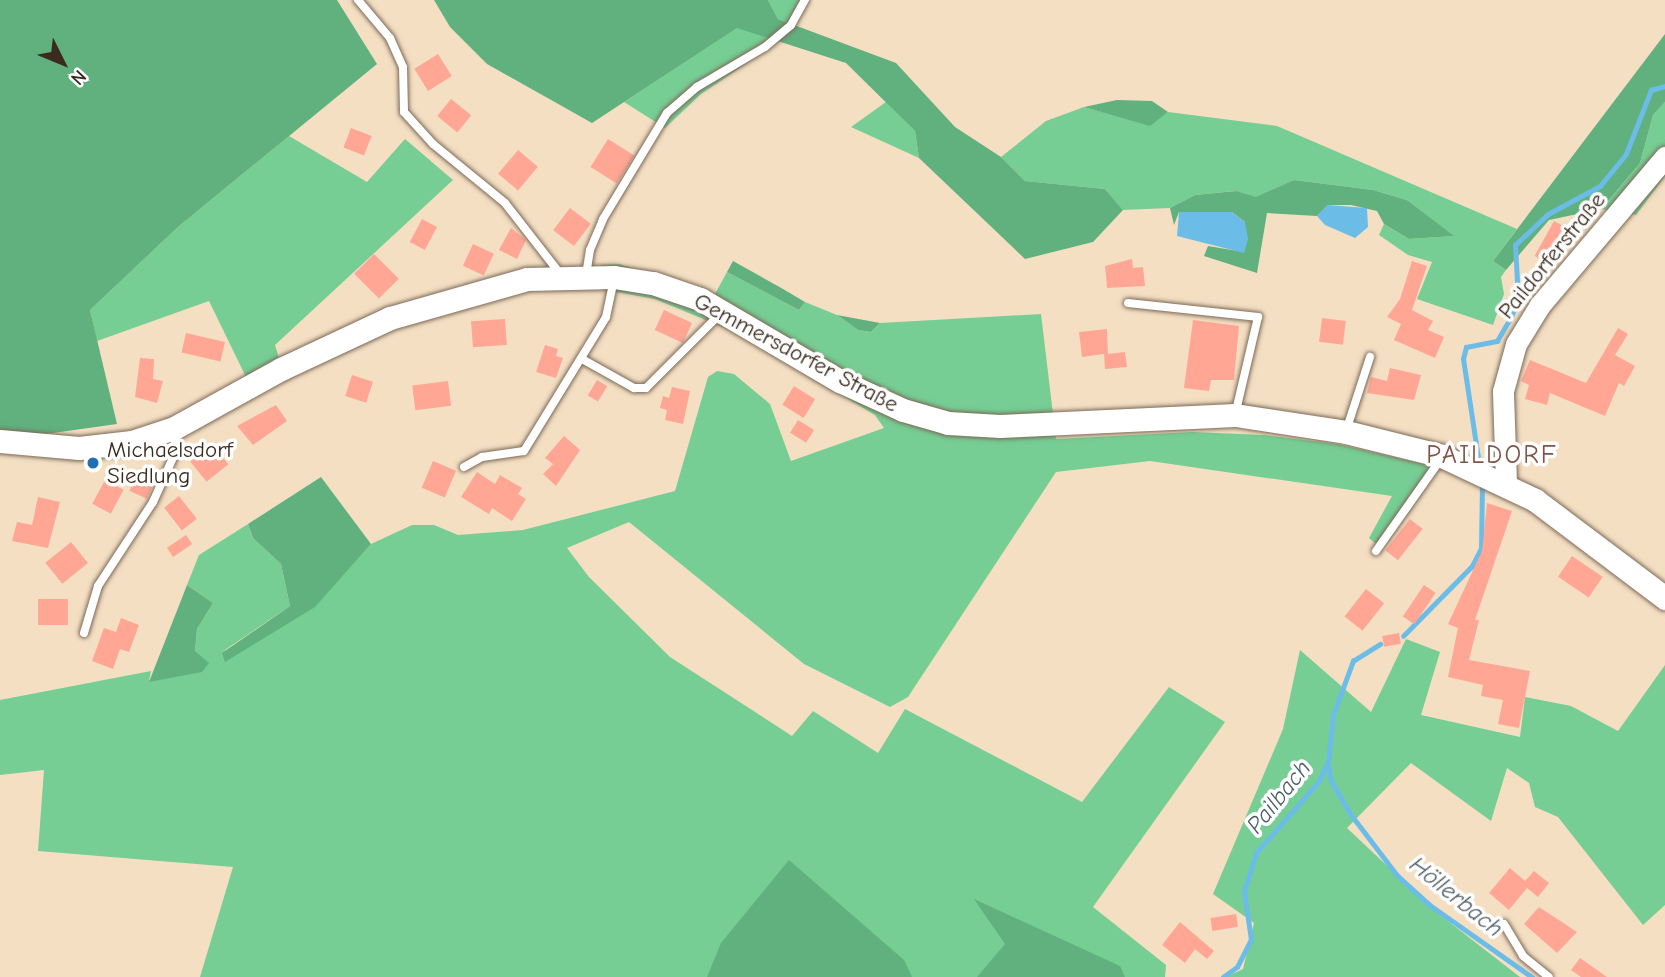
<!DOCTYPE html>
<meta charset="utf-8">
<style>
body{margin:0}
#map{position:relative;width:1665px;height:977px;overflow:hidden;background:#f4dfc3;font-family:"Comic Neue",sans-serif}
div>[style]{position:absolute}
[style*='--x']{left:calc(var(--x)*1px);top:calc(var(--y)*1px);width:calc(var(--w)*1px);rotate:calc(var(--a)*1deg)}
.green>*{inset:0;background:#76ce94}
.forest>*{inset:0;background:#60b17e}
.water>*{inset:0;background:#6bbde7}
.stream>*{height:4.5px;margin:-2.25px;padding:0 2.25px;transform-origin:2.25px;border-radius:2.25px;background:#6bbde7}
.building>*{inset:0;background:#ffa695;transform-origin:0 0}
.roads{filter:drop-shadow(0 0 2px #7c6958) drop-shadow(0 0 2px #7c6958)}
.service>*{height:8px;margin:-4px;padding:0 4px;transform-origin:4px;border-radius:4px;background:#fff}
.tertiary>*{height:21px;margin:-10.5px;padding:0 10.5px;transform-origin:10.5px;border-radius:10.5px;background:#fff}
.secondary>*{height:23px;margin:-11.5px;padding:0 11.5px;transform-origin:11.5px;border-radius:11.5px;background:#fff}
.dots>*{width:19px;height:19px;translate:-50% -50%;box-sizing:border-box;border:4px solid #fff;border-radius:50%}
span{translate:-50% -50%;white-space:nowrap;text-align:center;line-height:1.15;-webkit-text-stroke:7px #fff;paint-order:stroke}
.street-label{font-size:23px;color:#3b2a1e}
.poi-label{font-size:23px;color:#3b2a1e}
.left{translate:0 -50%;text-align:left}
.water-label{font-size:24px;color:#4c5d64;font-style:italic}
.quarter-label{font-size:26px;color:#805548;letter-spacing:2px}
.north{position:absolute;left:28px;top:28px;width:70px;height:70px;-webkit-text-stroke:5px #fff;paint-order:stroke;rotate:133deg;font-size:19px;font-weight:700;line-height:28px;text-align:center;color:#3b2a1e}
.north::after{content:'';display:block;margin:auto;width:24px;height:32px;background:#3b2a1e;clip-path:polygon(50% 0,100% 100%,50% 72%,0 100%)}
</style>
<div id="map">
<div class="green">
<div style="clip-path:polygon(768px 0,809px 0,795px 25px,778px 19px)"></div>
<div style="clip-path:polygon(738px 27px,780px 41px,701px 94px,665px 128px,624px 102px)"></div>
<div style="clip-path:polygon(886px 102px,915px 131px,919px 158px,851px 127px)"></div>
<div style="clip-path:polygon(1665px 102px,1665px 176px,1636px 215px,1601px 209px,1640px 163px,1653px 115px)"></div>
<div style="clip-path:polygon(1084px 107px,1150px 125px,1168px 112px,1277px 126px,1517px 229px,1493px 261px,1506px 270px,1501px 277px,1504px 294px,1493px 325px,1417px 299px,1432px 262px,1408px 255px,1379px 235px,1384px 224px,1409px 239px,1453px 236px,1407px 200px,1373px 190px,1294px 180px,1256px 198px,1235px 191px,1195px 195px,1170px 208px,1123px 210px,1105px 189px,1025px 181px,1001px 157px,1046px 121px)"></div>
<div style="clip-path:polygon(289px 136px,367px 182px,405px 139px,453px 180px,275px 345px,279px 358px,246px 377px,209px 301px,97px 341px,90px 310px,178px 227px)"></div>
<div style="clip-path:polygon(619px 264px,715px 294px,727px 272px,799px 310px,805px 302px,837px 315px,858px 330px,871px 332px,880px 323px,1041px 314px,1056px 439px,1192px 432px,1264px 435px,1337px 444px,1432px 466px,1376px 544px,1369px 538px,1392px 496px,1150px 461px,1056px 472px,908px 697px,890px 707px,804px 664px,629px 522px,567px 548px,589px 577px,670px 657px,792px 736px,813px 711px,878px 753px,905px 709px,1082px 802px,1169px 687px,1225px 722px,1093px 907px,1166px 965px,1165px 977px,200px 977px,233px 867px,38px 851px,44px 770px,0 775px,0 700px,151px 671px,149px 681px,195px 651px,197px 629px,213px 603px,187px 585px,199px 555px,248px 524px,253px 538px,281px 564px,290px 606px,222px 652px,314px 607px,371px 544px,412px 525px,434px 525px,458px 535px,523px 530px,675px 491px,708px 377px,717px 371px,734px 374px,770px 404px,791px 461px,884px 428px,875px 415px,737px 333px,655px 299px,599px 289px,601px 265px)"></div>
<div style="clip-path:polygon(1406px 639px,1440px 652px,1421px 715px,1520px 737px,1525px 697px,1571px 706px,1618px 731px,1665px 665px,1665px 905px,1643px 925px,1558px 817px,1535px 807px,1529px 783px,1507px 768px,1491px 821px,1411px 763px,1347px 828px,1435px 911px,1520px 977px,1226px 977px,1243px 969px,1254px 923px,1213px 894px,1283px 729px,1300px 650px,1371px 712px)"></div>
</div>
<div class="forest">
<div style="clip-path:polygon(0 0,337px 0,377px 64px,178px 227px,90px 310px,117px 424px,46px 434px,0 431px)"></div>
<div style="clip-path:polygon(434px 0,768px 0,778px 19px,896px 63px,955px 127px,1001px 157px,1025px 181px,1105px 189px,1123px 210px,1093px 242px,1025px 259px,919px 158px,915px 131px,846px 63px,737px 28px,592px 123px,487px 64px,450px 27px)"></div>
<div style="clip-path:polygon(1665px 34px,1665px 102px,1653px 115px,1640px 163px,1601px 209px,1549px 220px,1506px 270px,1493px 261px)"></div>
<div style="clip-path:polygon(1117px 100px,1152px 101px,1168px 112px,1150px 126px,1084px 107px)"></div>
<div style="clip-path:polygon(1294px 180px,1373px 190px,1407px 200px,1454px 236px,1409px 239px,1384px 224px,1377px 211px,1351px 205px,1328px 205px,1317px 216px,1267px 213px,1257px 273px,1204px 256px,1208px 246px,1244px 252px,1245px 222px,1232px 212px,1179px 212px,1174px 225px,1170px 208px,1195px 195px,1236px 191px,1256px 197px)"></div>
<div style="clip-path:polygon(733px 261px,783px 289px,805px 302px,799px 310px,727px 272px)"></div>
<div style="clip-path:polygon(837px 315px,880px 323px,871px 332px,858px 330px)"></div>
<div style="clip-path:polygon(321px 477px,371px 544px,315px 607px,225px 662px,222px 653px,290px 606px,281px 564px,253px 538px,248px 524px)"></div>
<div style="clip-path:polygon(187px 585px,213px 603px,197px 629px,195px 651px,209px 663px,202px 672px,149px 682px)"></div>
<div style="clip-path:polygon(789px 860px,904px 960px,912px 977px,707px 977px,721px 943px)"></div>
<div style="clip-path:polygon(974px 899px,1120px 966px,1125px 977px,977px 977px,1005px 944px)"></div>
</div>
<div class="water">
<div style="clip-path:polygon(1328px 205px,1367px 208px,1368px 227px,1355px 238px,1325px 225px,1317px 216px)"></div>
<div style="clip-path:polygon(1179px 212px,1232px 212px,1245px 222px,1248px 239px,1244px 253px,1177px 236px)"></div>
</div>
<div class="stream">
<div style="--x:1478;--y:458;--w:100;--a:-98.6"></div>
<div style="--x:1463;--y:359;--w:12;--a:-76"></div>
<div style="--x:1466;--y:347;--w:32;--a:-11"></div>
<div style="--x:1497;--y:341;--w:28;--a:-60"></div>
<div style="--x:1511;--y:317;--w:19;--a:-69"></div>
<div style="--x:1518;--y:299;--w:54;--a:-93.2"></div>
<div style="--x:1515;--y:245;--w:45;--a:-43.2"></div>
<div style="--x:1548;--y:214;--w:59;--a:-28.3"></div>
<div style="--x:1600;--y:186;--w:41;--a:-50.9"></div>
<div style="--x:1626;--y:154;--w:69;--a:-68.7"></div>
<div style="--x:1651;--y:90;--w:15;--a:-16"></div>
<div style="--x:1403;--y:636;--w:98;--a:-45.4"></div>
<div style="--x:1472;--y:566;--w:20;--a:-63"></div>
<div style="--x:1481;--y:548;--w:64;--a:-89.1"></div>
<div style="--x:1328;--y:763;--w:17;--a:80"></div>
<div style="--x:1331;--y:780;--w:38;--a:60"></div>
<div style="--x:1350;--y:813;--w:79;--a:52.7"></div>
<div style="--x:1398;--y:876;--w:43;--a:42.2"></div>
<div style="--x:1430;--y:905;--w:125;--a:35.2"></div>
<div style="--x:1223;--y:977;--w:17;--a:-36"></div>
<div style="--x:1237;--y:967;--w:30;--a:-63"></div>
<div style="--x:1251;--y:940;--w:49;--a:-98.3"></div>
<div style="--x:1244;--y:892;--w:41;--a:-72.9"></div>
<div style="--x:1256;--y:853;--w:96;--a:-48.8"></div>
<div style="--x:1319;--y:781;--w:21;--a:-65"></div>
<div style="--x:1328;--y:762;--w:47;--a:-83.9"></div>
<div style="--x:1333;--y:715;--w:58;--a:-69.7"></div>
<div style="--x:1353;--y:661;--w:32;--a:-32"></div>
</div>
<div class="building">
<div style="left:438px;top:54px;width:26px;height:28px;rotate:58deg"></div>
<div style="left:451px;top:99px;width:26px;height:22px;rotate:39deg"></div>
<div style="left:351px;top:128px;width:22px;height:21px;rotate:21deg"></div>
<div style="left:608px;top:139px;width:31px;height:33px;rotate:32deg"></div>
<div style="left:518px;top:150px;width:26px;height:31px;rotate:40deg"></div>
<div style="left:570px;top:208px;width:26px;height:28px;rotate:37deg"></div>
<div style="left:422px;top:219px;width:17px;height:26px;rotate:28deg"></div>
<div style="left:1554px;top:221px;width:13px;height:40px;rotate:29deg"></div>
<div style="clip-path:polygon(511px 228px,526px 240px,517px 259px,499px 250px)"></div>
<div style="left:473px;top:244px;width:23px;height:24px;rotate:25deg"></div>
<div style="left:374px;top:254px;width:35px;height:28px;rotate:45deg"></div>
<div style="clip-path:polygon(1132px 259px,1133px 268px,1143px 267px,1145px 286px,1107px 288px,1105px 266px)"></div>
<div style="clip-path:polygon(1412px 261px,1427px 266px,1412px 310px,1433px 321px,1428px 330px,1444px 337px,1435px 358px,1394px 340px,1401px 324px,1387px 317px,1400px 299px)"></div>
<div style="left:664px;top:310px;width:31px;height:22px;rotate:25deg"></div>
<div style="left:1322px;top:318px;width:24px;height:24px;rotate:7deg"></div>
<div style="left:505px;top:319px;width:26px;height:34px;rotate:86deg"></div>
<div style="clip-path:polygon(1193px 320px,1239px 326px,1234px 380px,1211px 380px,1209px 391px,1184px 388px)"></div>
<div style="clip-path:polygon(1618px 328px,1628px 334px,1615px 355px,1635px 366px,1624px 386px,1619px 383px,1605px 416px,1550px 393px,1547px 405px,1525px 399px,1529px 385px,1521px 381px,1530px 360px,1586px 383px)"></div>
<div style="clip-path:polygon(1107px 329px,1108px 354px,1125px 352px,1127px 367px,1105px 369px,1104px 354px,1082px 357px,1079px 332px)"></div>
<div style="left:186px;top:333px;width:40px;height:20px;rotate:13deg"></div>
<div style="clip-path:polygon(545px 345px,558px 349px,556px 356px,563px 358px,556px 378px,536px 372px)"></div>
<div style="clip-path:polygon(140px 358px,154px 359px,153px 379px,163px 381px,157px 403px,135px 397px)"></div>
<div style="clip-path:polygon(1390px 368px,1421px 375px,1414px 400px,1367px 393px,1371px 377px,1387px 381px)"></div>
<div style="left:352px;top:375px;width:22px;height:22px;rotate:18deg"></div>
<div style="left:597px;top:380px;width:12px;height:18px;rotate:31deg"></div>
<div style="left:448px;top:381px;width:25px;height:36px;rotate:83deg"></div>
<div style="left:794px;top:386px;width:25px;height:22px;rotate:32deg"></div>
<div style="clip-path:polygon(672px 387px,690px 391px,683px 424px,665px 420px,667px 410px,660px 408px,663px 396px,669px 398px)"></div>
<div style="clip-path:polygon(276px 405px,287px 421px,253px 445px,237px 426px)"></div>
<div style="left:798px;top:420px;width:19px;height:15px;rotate:32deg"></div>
<div style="clip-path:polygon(564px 436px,580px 450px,556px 486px,543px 474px,553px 464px,545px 458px)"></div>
<div style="left:212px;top:444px;width:26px;height:28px;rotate:51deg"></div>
<div style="left:433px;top:461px;width:25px;height:29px;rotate:23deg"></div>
<div style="left:140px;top:468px;width:19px;height:25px;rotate:25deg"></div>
<div style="clip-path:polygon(477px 472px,495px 484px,500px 475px,522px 488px,518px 494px,526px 499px,512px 521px,492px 508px,489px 514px,461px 497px)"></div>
<div style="left:105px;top:480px;width:21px;height:27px;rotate:28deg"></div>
<div style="left:179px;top:496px;width:29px;height:19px;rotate:52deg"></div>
<div style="clip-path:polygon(38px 497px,60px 502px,48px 548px,12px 541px,17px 522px,32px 525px)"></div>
<div style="clip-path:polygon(1487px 503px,1512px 511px,1475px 620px,1479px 620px,1469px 660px,1530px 671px,1519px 728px,1498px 724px,1503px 700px,1481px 696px,1483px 685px,1448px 677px,1458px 628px,1448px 624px,1482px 551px)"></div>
<div style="left:1410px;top:519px;width:16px;height:40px;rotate:38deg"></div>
<div style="left:186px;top:535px;width:11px;height:23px;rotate:56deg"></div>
<div style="left:71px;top:542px;width:27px;height:33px;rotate:51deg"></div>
<div style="left:1572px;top:556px;width:37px;height:25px;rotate:34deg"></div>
<div style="left:1424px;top:585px;width:14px;height:38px;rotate:34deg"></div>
<div style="left:1366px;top:589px;width:23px;height:35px;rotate:38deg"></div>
<div style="left:68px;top:599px;width:26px;height:30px;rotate:90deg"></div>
<div style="clip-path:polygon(121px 618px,139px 625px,129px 652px,120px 649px,113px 669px,92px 661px,104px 628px,116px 632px)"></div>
<div style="left:1399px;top:633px;width:11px;height:17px;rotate:80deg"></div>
<div style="clip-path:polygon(1510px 868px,1525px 881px,1534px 871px,1549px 883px,1538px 897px,1527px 888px,1509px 910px,1489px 893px)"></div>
<div style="clip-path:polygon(1539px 907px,1577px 932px,1557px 953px,1524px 924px)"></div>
<div style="left:1236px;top:914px;width:13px;height:26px;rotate:81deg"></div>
<div style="clip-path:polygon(1180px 922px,1214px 951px,1207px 959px,1195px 949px,1185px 963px,1162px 945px)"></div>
<div style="clip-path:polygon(1580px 958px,1607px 977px,1581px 977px,1571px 970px)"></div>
</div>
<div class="roads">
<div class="service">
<div style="--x:358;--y:0;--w:50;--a:49.9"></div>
<div style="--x:390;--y:38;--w:32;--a:66"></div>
<div style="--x:403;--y:67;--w:45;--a:88.7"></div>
<div style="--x:404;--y:112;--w:43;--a:47.8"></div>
<div style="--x:433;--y:144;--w:93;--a:39.3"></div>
<div style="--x:505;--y:203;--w:91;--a:52.1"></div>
<div style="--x:586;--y:275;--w:25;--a:-81"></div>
<div style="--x:590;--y:250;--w:34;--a:-67"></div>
<div style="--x:603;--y:219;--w:124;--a:-58.9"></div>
<div style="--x:667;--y:113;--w:40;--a:-41"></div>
<div style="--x:697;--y:87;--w:79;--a:-30.5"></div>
<div style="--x:765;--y:47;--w:34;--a:-40"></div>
<div style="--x:791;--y:25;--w:29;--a:-61"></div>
<div style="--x:1128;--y:303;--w:131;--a:6.1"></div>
<div style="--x:1258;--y:317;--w:97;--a:103.2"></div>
<div style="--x:582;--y:359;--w:60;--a:29.1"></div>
<div style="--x:634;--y:388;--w:12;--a:0"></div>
<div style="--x:646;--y:388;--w:107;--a:-45"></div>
<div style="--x:1346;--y:431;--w:78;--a:-72"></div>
<div style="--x:464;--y:467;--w:21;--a:-29"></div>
<div style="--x:482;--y:457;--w:42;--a:-8.1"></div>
<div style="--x:524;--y:451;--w:157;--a:-58.5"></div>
<div style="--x:606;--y:317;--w:38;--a:-78"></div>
<div style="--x:1376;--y:551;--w:113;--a:-54.8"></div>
<div style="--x:84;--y:633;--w:49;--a:-73.4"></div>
<div style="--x:98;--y:586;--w:100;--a:-56.8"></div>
<div style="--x:153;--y:502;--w:56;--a:-65.7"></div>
<div style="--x:176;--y:451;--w:20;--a:-96"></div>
<div style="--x:1504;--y:924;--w:37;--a:59"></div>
<div style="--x:1523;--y:956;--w:33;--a:39"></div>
</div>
<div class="tertiary">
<div style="--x:1506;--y:483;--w:92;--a:-91.9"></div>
<div style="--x:1503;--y:391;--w:49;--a:-74.5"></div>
<div style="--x:1516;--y:344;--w:46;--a:-58.4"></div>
<div style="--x:1540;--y:305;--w:194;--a:-49.8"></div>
</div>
<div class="secondary">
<div style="--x:0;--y:441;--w:79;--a:5.1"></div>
<div style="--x:79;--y:448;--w:53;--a:-6.5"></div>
<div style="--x:132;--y:442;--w:44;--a:-18.4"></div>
<div style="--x:174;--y:428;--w:122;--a:-28.9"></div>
<div style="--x:281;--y:369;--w:120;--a:-25.1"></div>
<div style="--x:390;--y:318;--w:142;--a:-15.9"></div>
<div style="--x:527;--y:279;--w:87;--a:-1.3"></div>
<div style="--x:614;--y:277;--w:39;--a:9"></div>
<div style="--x:653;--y:283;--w:50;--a:18.8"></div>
<div style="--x:700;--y:299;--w:162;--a:30.4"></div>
<div style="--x:840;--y:381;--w:69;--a:24.7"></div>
<div style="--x:903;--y:410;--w:47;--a:16.1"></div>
<div style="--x:948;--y:423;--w:52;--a:3.3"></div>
<div style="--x:1000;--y:426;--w:235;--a:-2.7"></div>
<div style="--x:1235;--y:415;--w:112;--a:8.7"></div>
<div style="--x:1346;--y:432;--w:99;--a:14"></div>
<div style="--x:1442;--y:456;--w:103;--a:25.3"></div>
<div style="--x:1535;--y:500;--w:163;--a:37"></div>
</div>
</div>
<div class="dots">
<div style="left:93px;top:463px;background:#1f6fb2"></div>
</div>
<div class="street-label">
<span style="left:1552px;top:256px;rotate:-51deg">Paildorferstraße</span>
<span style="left:796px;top:353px;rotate:28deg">Gemmersdorfer Straße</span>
</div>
<div class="poi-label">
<span class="left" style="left:107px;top:463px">Michaelsdorf<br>Siedlung</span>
</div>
<div class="water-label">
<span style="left:1279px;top:797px;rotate:-51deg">Pailbach</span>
<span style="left:1456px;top:897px;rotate:39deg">Höllerbach</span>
</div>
<div class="quarter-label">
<span style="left:1492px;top:456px">PAILDORF</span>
</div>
<div class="north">N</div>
</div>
